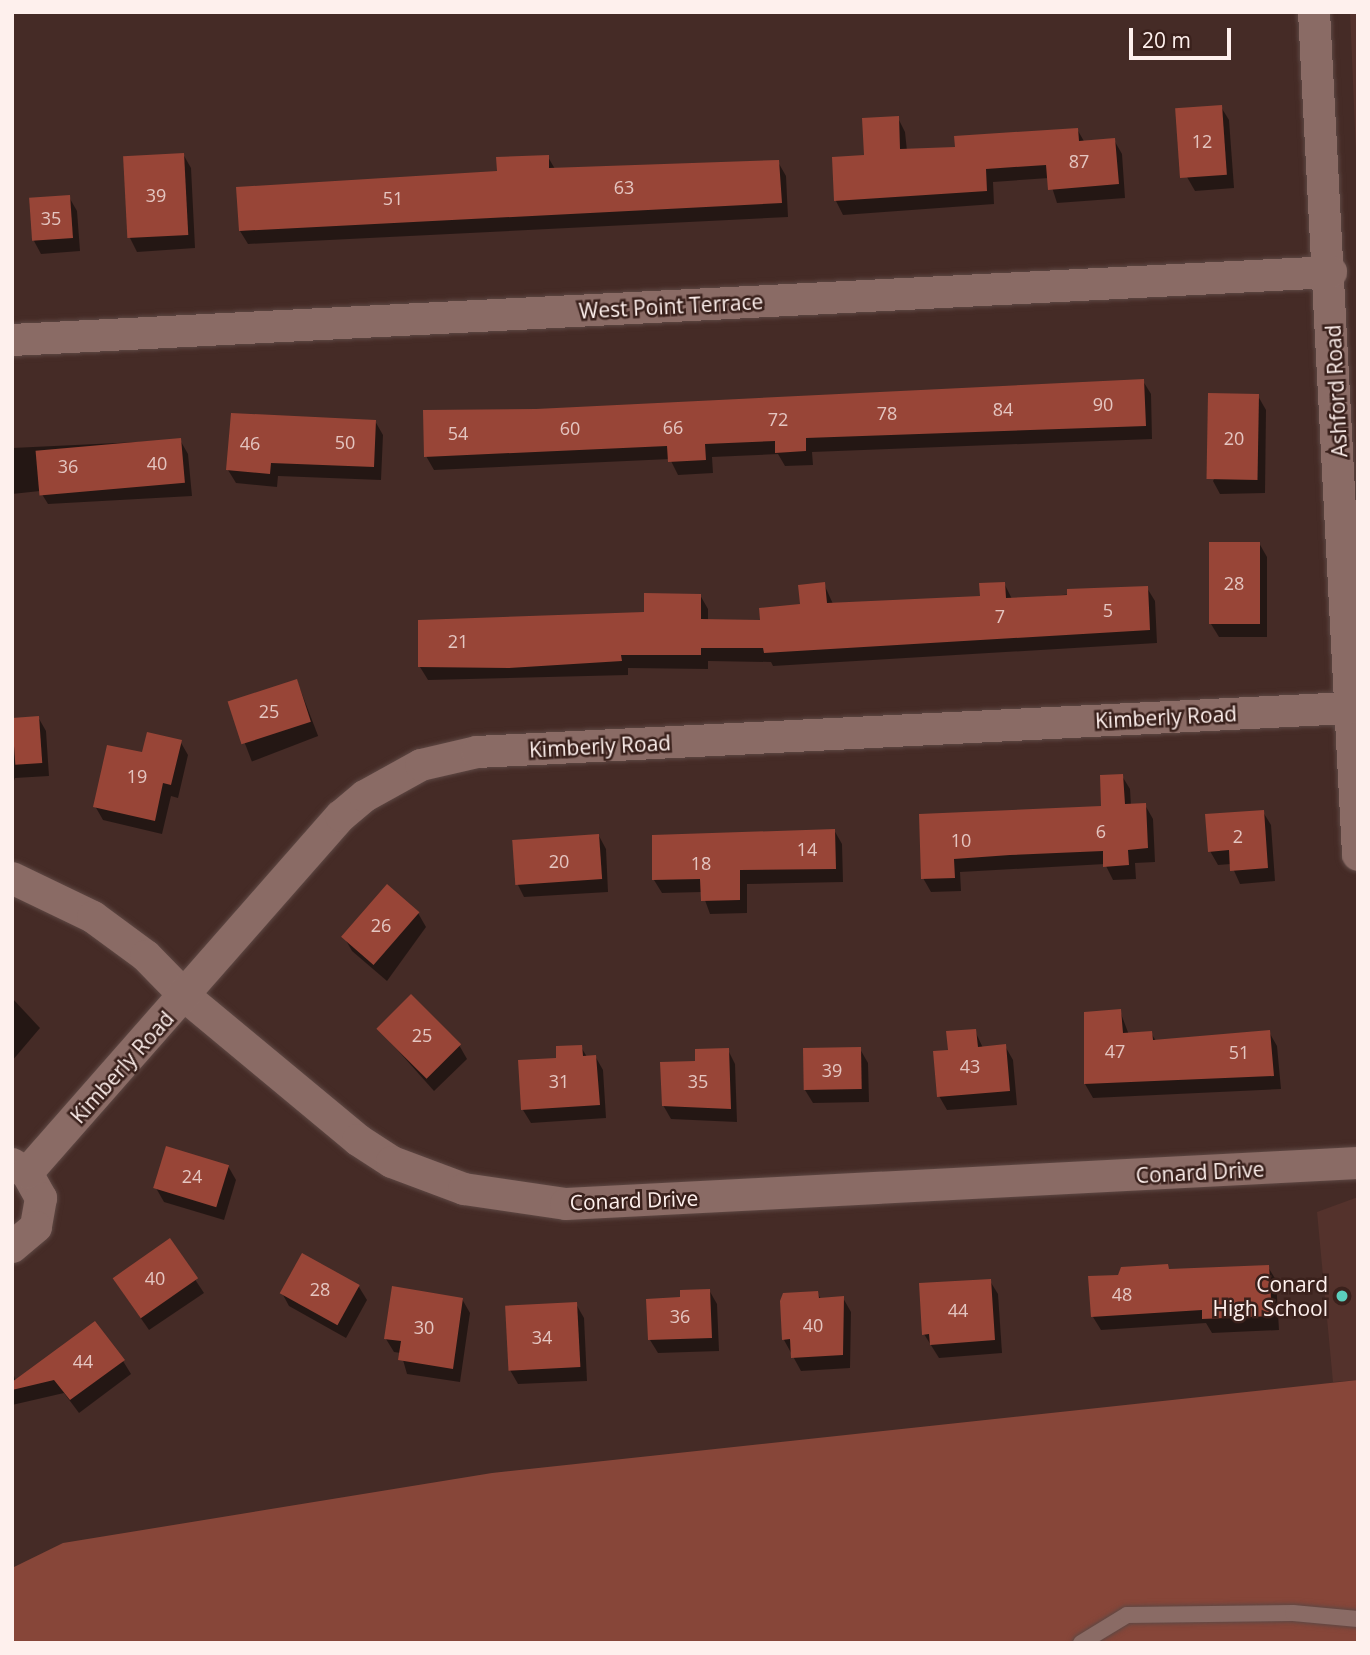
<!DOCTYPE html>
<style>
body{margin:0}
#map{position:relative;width:1370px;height:1655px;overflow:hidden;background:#452b26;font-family:"Open Sans",sans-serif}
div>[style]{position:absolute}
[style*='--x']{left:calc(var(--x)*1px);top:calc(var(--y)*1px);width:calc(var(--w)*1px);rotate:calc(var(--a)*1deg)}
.built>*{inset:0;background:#54322c}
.green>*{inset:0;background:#874639}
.shadow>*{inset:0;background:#0007;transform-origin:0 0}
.building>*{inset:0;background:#984537;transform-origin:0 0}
.roads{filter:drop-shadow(0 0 2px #5e4844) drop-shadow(0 0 2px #5e4844)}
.service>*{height:16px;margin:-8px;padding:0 8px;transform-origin:8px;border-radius:8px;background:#8a6b65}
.minor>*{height:32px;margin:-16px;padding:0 16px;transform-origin:16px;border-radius:16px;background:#8a6b65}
.dots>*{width:19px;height:19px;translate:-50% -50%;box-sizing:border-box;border:4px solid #3a211c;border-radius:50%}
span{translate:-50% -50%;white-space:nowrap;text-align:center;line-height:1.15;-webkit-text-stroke:5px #3a211c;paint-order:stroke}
.number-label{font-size:18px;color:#e4c5c0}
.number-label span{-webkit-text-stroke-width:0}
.street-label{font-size:21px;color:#fef0ed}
.poi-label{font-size:21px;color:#fef0ed}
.right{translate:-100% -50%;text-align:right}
.frame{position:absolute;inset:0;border:14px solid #fef0ed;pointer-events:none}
.scale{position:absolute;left:1129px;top:28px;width:102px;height:32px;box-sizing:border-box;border:4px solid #fef0ed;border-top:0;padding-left:9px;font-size:21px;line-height:24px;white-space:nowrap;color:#fef0ed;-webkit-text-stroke:5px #3a211c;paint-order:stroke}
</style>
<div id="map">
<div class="built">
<div style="clip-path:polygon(1350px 12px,1358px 12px,1358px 200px)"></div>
<div style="clip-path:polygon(1358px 1197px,1358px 1380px,1333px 1382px,1317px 1212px)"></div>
</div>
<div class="green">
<div style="clip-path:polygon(1358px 1380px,1358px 1643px,12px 1643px,12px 1568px,63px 1543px,492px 1473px)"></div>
</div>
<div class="shadow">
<div style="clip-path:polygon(1221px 107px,1229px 120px,1234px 188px,1195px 191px,1187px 177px,1177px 110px)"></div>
<div style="clip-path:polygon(898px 118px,905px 132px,907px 151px,957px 148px,1077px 129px,1085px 143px,1114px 140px,1122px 154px,1125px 198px,1057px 203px,1049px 178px,993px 182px,994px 204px,843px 215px,836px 201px,833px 159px,866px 157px)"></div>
<div style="clip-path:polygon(183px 154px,191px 168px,195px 248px,137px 252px,130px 238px)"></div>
<div style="clip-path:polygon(548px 157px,555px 169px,778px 162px,786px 176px,788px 217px,248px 244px,240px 231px,499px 173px)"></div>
<div style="clip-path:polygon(69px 197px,77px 211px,80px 251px,41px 254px,34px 241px)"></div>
<div style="clip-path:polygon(1143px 381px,1151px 394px,1152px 439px,812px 452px,813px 465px,785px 466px,778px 454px,712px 457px,713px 473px,678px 475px,670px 459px,434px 470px,426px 456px,536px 411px)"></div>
<div style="clip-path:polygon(1258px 396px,1266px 410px,1265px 493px,1220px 494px,1213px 481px)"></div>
<div style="clip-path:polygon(375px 421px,383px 435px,381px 480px,278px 476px,277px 487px,236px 483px,228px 470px)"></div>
<div style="clip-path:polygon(180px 440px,188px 454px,192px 496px,48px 504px,40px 491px,12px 494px,12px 448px)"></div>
<div style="clip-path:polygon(1259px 543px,1267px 557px,1267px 637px,1219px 637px,1211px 624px)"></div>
<div style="clip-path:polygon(1004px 583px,1012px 599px,1147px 588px,1155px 601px,1157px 643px,773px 666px,771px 662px,708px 661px,708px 669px,628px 668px,628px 675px,428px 680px,420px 667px,645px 614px,700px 595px,708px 609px,708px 621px,762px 621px,802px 606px,824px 584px,833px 604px,982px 598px)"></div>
<div style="left:297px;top:681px;width:59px;height:71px;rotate:69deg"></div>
<div style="clip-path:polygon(38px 717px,46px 731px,49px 776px,15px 778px,12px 786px,12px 719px)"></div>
<div style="clip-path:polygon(180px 741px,188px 755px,178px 798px,171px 796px,162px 834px,103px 820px,95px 806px,143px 755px)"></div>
<div style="clip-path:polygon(1122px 776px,1130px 789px,1131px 806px,1145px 805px,1153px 819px,1155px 862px,1135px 863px,1136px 879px,1113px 880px,1105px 864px,960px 872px,961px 891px,931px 892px,923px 878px,921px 816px,1103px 807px)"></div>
<div style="clip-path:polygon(1263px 812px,1271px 825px,1275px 881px,1240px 884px,1231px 864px,1218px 865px,1210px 851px)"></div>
<div style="clip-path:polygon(834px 830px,842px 844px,843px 882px,747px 884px,747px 913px,710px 914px,702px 892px,662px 893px,654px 880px)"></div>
<div style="clip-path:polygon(599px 836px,606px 849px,608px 892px,524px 897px,517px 883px)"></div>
<div style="clip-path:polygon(418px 913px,426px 927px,387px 981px,352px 951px,344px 937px)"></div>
<div style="clip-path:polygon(12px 998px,40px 1028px,12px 1061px)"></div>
<div style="clip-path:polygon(1120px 1011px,1129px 1035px,1151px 1033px,1156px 1041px,1269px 1032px,1277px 1046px,1281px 1089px,1093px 1098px,1085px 1084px,1086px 1013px)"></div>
<div style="clip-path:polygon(378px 1028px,459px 1045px,467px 1059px,434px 1091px)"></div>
<div style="clip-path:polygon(975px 1031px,983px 1048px,1005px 1046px,1013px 1060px,1017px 1105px,947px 1110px,939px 1096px,950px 1051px)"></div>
<div style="clip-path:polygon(581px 1047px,587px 1057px,595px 1056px,603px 1070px,606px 1118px,531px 1123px,523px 1110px,558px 1059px)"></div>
<div style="clip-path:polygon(860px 1049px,868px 1063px,869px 1102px,813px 1103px,805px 1090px)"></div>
<div style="clip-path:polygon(728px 1050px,735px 1064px,737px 1122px,671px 1119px,663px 1105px,697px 1062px)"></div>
<div style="clip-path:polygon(228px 1166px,236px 1180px,224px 1220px,164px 1202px,156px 1188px)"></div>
<div style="clip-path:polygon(169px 1240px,204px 1293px,149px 1330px,122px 1291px)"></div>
<div style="clip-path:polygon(1268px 1267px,1276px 1280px,1279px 1330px,1212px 1333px,1206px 1323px,1101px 1330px,1093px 1317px,1170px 1271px)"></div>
<div style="clip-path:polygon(990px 1281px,998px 1294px,1002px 1353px,939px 1358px,924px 1334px)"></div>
<div style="clip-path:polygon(359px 1287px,367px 1300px,346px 1338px,289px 1306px,282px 1293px)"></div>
<div style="clip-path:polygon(709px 1290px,717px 1304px,719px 1351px,658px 1353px,650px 1340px,682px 1299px)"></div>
<div style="clip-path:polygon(817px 1293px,821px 1299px,843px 1298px,851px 1312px,850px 1368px,801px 1371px,784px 1340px)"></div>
<div style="clip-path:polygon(462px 1299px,470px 1313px,460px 1382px,407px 1374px,401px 1353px,394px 1352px,386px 1339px)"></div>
<div style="clip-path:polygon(576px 1304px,584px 1318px,587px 1381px,518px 1384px,510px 1370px)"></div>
<div style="clip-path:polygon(123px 1361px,131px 1374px,79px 1413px,64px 1393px,12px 1405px,12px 1369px,16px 1382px)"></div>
</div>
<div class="building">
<div style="left:1222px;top:105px;width:70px;height:47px;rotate:86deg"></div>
<div style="clip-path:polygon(899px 116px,900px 149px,955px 147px,954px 136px,1078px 128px,1079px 141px,1115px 138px,1119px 184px,1048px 190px,1046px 165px,986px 169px,987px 191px,834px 201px,832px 157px,864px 155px,862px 118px)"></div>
<div style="left:184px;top:153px;width:82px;height:61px;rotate:87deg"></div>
<div style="clip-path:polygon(549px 155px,549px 168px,779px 160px,782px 203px,239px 231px,236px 187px,497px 171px,496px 157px)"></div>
<div style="left:70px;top:195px;width:43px;height:41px;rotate:86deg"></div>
<div style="clip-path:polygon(1144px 379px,1146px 426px,806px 438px,806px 451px,775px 453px,775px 441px,705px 444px,706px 460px,668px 462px,667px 446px,424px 457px,423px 410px,536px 409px)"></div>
<div style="left:1259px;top:394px;width:86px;height:51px;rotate:91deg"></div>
<div style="clip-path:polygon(231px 413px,376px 420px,374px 467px,271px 463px,270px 474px,226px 470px)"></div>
<div style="left:181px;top:438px;width:45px;height:146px;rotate:85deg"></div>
<div style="left:1209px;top:542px;width:51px;height:82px"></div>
<div style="clip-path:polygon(825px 582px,827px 603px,980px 596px,979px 583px,1005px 582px,1006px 598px,1067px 595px,1067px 589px,1148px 586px,1150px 630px,764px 653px,763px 648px,701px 648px,701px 655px,621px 655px,622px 661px,509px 668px,418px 667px,418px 620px,644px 612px,644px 593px,701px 594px,701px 619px,760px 620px,759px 608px,800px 604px,798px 585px)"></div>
<div style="left:297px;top:679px;width:45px;height:73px;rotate:72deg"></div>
<div style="left:39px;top:716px;width:47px;height:27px;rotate:86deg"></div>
<div style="clip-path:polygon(147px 732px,182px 740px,171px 785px,163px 783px,155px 821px,93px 807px,107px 745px,142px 752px)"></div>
<div style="clip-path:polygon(1123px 774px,1125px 804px,1146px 803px,1148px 848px,1128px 850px,1129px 865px,1103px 867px,1103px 851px,1010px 855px,954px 859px,955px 878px,921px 879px,919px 814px,1101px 806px,1100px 775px)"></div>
<div style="clip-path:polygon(1264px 810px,1268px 868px,1230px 871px,1229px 850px,1208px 852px,1205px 814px)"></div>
<div style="clip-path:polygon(835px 829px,836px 869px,740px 870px,740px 900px,701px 901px,700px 879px,652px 880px,652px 835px)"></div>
<div style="left:599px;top:834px;width:45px;height:87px;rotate:86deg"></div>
<div style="left:387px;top:884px;width:43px;height:70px;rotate:41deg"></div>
<div style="left:411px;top:994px;width:71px;height:49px;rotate:45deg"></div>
<div style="clip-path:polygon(1121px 1009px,1123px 1033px,1152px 1031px,1153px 1040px,1270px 1030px,1274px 1076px,1084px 1084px,1084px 1012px)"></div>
<div style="clip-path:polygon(976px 1029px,978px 1047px,1006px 1044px,1010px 1091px,937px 1097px,933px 1051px,948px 1050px,946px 1031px)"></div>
<div style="clip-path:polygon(582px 1045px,583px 1056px,596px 1055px,600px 1105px,521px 1110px,518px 1060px,556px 1058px,556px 1046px)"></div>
<div style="left:861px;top:1047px;width:42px;height:58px;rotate:89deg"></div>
<div style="clip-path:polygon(729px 1048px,731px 1109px,662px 1106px,660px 1062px,695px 1061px,695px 1049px)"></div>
<div style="left:166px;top:1146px;width:66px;height:44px;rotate:17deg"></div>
<div style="left:170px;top:1238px;width:49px;height:70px;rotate:55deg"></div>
<div style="left:302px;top:1253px;width:66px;height:46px;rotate:29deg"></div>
<div style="clip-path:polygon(1168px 1264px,1169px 1269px,1269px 1265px,1272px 1316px,1202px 1319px,1202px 1310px,1091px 1317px,1088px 1276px,1118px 1275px,1121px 1267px)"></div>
<div style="clip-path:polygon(991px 1279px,995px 1340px,930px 1345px,929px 1334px,922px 1335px,919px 1283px)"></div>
<div style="clip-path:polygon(392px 1286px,463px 1298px,453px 1369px,398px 1360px,401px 1341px,384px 1339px)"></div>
<div style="clip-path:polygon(710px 1289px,712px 1338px,648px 1340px,646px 1299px,680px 1297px,680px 1290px)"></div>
<div style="clip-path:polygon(818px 1291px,819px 1298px,844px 1296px,843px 1355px,791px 1358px,790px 1339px,782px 1340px,780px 1301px,783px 1293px)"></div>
<div style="left:577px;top:1302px;width:65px;height:72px;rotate:87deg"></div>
<div style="clip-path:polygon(95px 1321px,125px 1360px,70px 1400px,54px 1380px,12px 1390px,12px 1382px)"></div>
</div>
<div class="roads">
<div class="service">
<div style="--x:1081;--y:1643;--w:54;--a:-31.3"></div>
<div style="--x:1127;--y:1615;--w:166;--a:-0.7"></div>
<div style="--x:1293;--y:1613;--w:65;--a:5.3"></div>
</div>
<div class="minor">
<div style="--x:1314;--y:12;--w:844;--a:87.01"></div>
<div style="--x:12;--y:340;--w:1321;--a:-2.95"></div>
<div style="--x:12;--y:878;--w:90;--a:25.7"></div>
<div style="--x:93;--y:917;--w:66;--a:36.3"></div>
<div style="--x:146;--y:956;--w:57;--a:45.7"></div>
<div style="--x:186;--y:997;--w:224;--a:39.7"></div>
<div style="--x:358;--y:1140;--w:40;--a:32.9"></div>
<div style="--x:392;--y:1162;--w:77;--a:20.6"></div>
<div style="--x:464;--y:1189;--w:103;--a:8.4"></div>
<div style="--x:566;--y:1204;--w:793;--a:-2.96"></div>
<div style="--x:12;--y:1164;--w:17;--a:31"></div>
<div style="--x:27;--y:1173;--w:29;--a:61"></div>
<div style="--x:41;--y:1198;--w:29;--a:100"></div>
<div style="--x:36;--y:1227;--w:31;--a:140"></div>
<div style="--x:27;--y:1173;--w:475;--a:-48.7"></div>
<div style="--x:341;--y:816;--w:31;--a:-40"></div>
<div style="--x:365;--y:796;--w:64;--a:-29"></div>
<div style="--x:421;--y:765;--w:57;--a:-13.1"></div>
<div style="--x:477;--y:752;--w:874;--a:-2.89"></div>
</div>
</div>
<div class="dots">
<div style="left:1342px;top:1296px;background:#5bcebc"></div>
</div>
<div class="number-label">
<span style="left:1202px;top:141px">12</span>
<span style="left:1079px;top:161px">87</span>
<span style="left:624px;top:187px">63</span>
<span style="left:156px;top:195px">39</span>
<span style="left:393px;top:198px">51</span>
<span style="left:51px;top:218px">35</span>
<span style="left:1103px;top:404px">90</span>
<span style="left:1003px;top:409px">84</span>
<span style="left:887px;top:413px">78</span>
<span style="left:778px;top:419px">72</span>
<span style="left:673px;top:427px">66</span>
<span style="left:570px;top:428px">60</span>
<span style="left:458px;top:433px">54</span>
<span style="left:1234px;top:438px">20</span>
<span style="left:345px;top:442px">50</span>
<span style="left:250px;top:443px">46</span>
<span style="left:157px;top:463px">40</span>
<span style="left:68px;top:466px">36</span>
<span style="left:1234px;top:583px">28</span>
<span style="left:1108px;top:610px">5</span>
<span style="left:1000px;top:616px">7</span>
<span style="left:458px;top:641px">21</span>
<span style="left:269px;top:711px">25</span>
<span style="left:137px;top:776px">19</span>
<span style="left:1101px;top:831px">6</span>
<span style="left:1238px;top:836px">2</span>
<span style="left:961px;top:840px">10</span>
<span style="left:807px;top:849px">14</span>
<span style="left:559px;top:861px">20</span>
<span style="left:701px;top:863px">18</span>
<span style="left:381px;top:925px">26</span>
<span style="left:422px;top:1035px">25</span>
<span style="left:1115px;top:1051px">47</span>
<span style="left:1239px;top:1052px">51</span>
<span style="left:970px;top:1066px">43</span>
<span style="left:832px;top:1070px">39</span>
<span style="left:559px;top:1081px">31</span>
<span style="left:698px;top:1081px">35</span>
<span style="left:192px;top:1176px">24</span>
<span style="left:155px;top:1278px">40</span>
<span style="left:320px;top:1289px">28</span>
<span style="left:1122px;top:1294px">48</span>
<span style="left:958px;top:1310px">44</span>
<span style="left:680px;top:1316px">36</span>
<span style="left:813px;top:1325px">40</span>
<span style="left:424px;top:1327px">30</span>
<span style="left:542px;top:1337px">34</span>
<span style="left:83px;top:1361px">44</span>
</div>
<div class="street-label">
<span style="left:671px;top:306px;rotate:-3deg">West Point Terrace</span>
<span style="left:1336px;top:391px;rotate:-93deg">Ashford Road</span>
<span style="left:1166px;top:717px;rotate:-3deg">Kimberly Road</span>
<span style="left:600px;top:746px;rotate:-3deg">Kimberly Road</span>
<span style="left:122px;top:1067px;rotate:-48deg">Kimberly Road</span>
<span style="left:1200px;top:1172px;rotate:-3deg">Conard Drive</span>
<span style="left:634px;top:1200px;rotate:-2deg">Conard Drive</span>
</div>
<div class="poi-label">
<span class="right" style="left:1328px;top:1296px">Conard<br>High School</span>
</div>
<div class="frame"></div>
<div class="scale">20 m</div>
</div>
